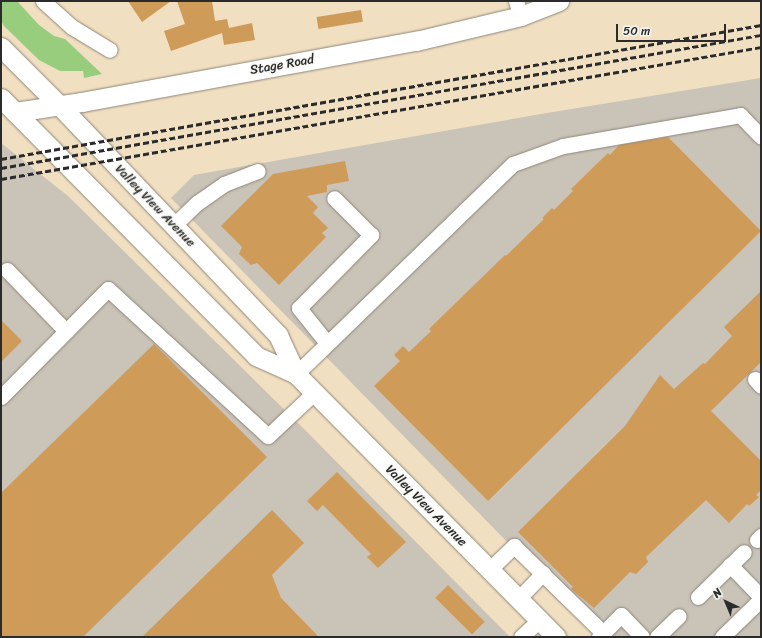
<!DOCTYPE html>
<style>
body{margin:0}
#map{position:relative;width:762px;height:638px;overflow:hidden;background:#f1dfc1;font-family:Sriracha,sans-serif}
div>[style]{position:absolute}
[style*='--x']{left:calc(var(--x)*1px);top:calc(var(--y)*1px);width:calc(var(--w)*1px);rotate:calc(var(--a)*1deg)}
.industrial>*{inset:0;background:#c9c3b8}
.green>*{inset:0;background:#98cd7e}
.building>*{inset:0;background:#cf9b59;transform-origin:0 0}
.roads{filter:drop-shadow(0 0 1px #8e8576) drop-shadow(0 0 1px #8e8576)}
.minor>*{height:15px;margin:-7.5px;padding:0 7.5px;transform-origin:7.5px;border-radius:7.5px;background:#fff}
.major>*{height:19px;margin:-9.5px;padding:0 9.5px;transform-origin:9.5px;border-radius:9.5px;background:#fff}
.rail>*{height:3px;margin-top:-1.5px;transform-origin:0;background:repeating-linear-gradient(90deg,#2b2b2b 0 6px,transparent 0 9px)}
span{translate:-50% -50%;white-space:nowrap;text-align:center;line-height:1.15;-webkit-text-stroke:3px #f6f6f2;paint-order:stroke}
.street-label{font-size:13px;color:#2b2b2b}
.frame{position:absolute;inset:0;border:2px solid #2b2b2b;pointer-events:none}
.north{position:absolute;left:706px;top:582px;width:40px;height:40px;-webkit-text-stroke:3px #f6f6f2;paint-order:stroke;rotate:316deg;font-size:11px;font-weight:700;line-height:16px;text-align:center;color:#2b2b2b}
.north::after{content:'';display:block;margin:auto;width:14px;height:18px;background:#2b2b2b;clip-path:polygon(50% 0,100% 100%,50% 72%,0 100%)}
.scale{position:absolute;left:616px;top:24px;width:110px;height:18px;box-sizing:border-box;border:2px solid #2b2b2b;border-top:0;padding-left:5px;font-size:12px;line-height:14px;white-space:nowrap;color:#2b2b2b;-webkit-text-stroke:3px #f6f6f2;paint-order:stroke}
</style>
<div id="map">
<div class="industrial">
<div style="clip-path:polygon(761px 78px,761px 637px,600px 637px,171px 198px,194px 175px,541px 114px)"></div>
<div style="clip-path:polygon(1px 143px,68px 196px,307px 432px,510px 637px,1px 637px)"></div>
</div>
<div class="green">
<div style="clip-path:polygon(1px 1px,17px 1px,39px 25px,54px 36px,65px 39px,102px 74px,84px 78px,83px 71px,60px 71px,39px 60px,4px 26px,1px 21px)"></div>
</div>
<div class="building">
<div style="clip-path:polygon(128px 1px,171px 1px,142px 22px)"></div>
<div style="clip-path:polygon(177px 1px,212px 1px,215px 21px,227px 19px,229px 28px,252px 23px,255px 40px,224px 45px,222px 33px,171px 51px,164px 31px,185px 24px)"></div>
<div style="left:361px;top:10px;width:12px;height:45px;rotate:81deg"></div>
<div style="clip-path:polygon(668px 137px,761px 231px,488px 501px,374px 386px,400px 361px,394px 355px,403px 346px,409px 352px,431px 331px,429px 329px,505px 255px,506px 256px,544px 219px,542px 218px,552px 208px,554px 210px,573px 191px,571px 189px,608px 153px,610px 155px,619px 145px)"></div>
<div style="clip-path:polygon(345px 161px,349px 181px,327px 185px,327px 192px,307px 196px,318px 207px,313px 213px,328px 228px,322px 233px,326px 237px,279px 285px,257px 263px,251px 265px,239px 254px,242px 247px,221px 226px,273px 174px)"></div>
<div style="clip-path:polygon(761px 291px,761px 362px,711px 411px,761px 461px,761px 490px,756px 495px,759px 497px,749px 506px,747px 504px,729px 523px,706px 500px,646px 557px,648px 562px,636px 574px,630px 572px,594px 608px,571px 589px,573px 587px,518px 532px,625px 426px,660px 375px,674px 389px,703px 363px,705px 364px,732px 336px,724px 327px)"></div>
<div style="clip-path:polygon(1px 320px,22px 341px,1px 362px)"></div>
<div style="clip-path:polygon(154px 344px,267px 457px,83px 637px,1px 637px,1px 493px)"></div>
<div style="clip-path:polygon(337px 472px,406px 542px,378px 568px,367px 557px,371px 554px,323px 505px,317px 511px,307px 501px)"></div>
<div style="clip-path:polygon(272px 510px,304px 543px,272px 575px,281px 598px,319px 637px,142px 637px)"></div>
<div style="left:448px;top:585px;width:52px;height:18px;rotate:45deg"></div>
</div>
<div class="roads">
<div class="minor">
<div style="--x:43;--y:1;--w:39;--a:42"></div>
<div style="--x:72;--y:27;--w:44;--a:31.2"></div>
<div style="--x:516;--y:1;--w:16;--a:72"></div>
<div style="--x:174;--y:225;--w:32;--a:-44"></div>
<div style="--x:197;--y:203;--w:33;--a:-35"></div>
<div style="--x:224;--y:184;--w:36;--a:-21"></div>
<div style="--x:7;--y:270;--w:85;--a:46"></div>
<div style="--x:327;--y:343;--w:45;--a:-128.7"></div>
<div style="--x:299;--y:308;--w:103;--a:-45.4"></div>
<div style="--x:371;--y:235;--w:52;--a:-135"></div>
<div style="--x:296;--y:374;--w:302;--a:-44.1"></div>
<div style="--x:513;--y:164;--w:53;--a:-19.8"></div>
<div style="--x:563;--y:146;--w:180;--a:-9.9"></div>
<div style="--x:740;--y:115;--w:30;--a:46"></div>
<div style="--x:755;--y:379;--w:9;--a:49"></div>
<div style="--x:1;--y:397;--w:152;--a:-45.3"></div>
<div style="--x:108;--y:289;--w:217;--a:42.6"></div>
<div style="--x:268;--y:436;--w:63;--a:-43.1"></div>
<div style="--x:757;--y:540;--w:6;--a:-45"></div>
<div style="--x:730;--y:565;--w:45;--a:45.9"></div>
<div style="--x:489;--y:570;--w:35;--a:-44"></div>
<div style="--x:514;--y:546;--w:124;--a:44.3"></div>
<div style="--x:698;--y:597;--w:64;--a:-44.4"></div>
<div style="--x:518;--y:599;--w:36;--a:-46"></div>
<div style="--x:521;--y:637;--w:25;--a:-43"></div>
<div style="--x:599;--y:637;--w:31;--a:-45"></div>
<div style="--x:621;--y:615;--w:30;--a:46"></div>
<div style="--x:657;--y:637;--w:30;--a:-44"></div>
<div style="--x:722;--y:637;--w:54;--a:-44.3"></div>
</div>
<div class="major">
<div style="--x:1;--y:47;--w:82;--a:45"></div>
<div style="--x:59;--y:105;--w:318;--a:46.4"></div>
<div style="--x:278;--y:335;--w:43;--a:65.2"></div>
<div style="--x:1;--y:98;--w:363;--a:45.3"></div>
<div style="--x:256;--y:356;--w:44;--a:24.2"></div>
<div style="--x:296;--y:374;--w:370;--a:45.3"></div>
<div style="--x:15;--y:112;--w:68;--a:-8.5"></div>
<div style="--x:82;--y:102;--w:340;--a:-10.4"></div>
<div style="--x:416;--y:41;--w:108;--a:-13.4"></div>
<div style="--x:521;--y:16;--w:41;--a:-21.5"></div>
</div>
</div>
<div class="rail">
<div style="--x:1;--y:159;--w:772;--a:-10"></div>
<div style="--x:1;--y:168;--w:772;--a:-9.93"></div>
<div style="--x:1;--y:179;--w:771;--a:-9.85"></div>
</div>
<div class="street-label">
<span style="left:282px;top:65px;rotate:-10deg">Stage Road</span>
<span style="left:155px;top:206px;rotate:46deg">Valley View Avenue</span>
<span style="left:426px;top:506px;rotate:45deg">Valley View Avenue</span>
</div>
<div class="frame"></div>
<div class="north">N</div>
<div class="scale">50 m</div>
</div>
